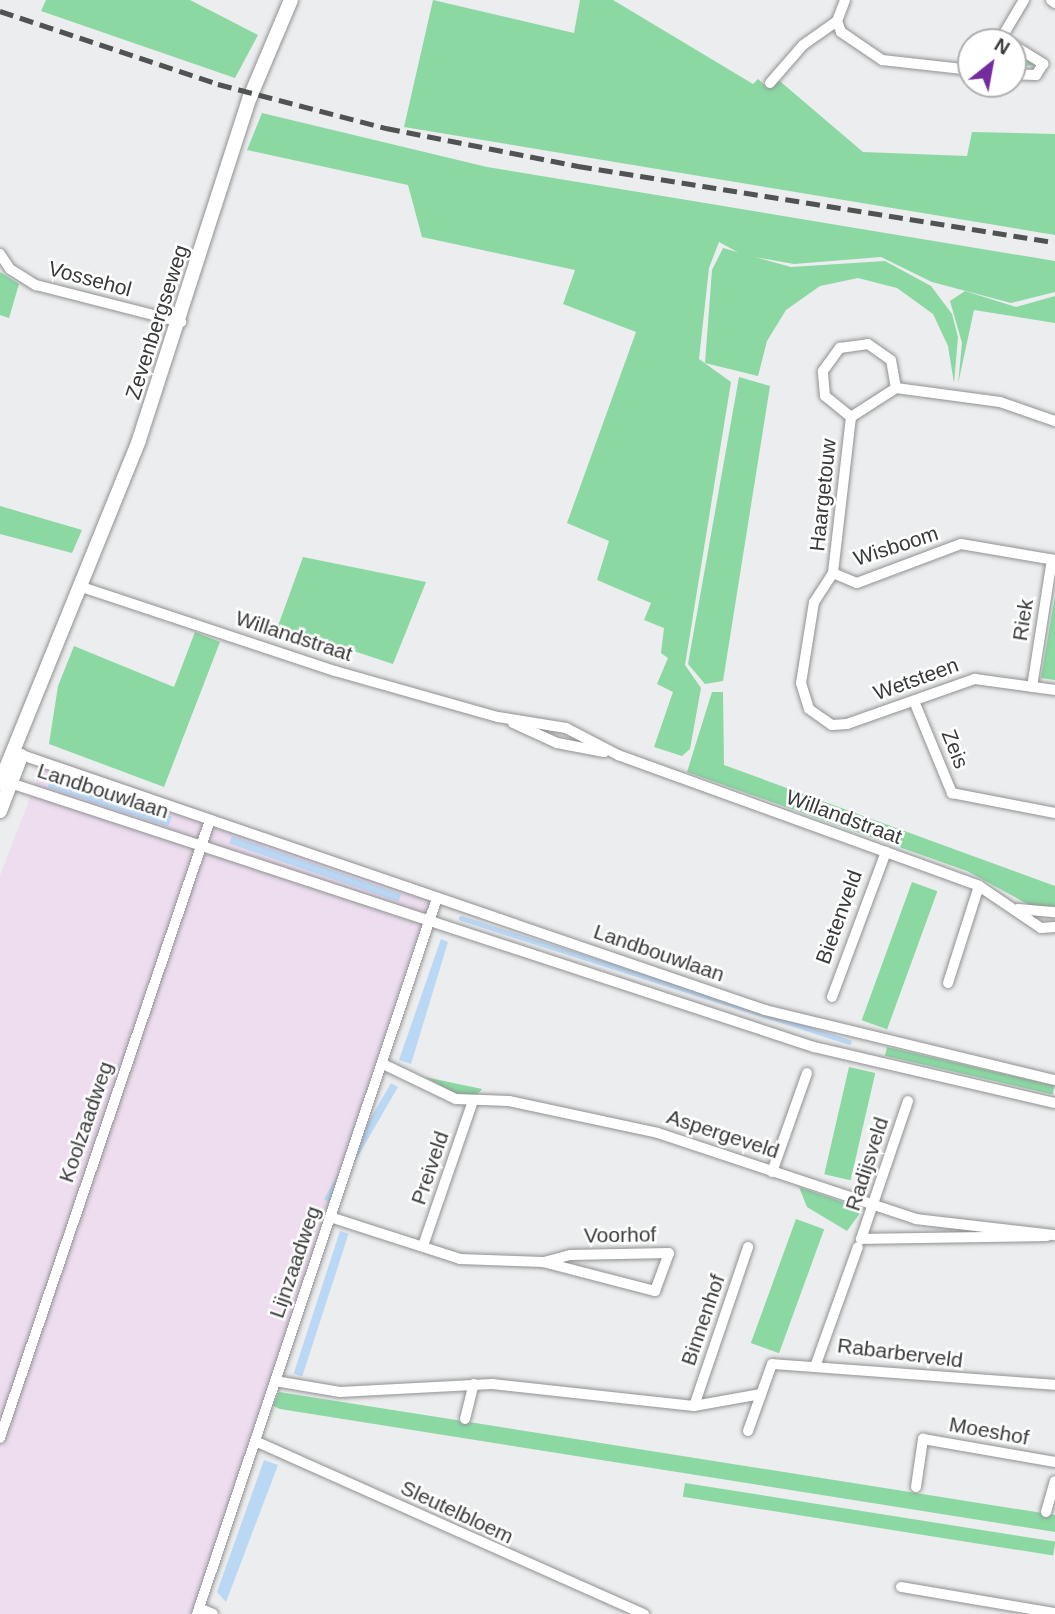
<!DOCTYPE html>
<style>
body{margin:0}
#map{position:relative;width:1055px;height:1614px;overflow:hidden;background:#ecedee;font-family:Arial,sans-serif}
div>[style]{position:absolute}
[style*='--x']{left:calc(var(--x)*1px);top:calc(var(--y)*1px);width:calc(var(--w)*1px);rotate:calc(var(--a)*1deg)}
.industrial>*{inset:0;background:#edddef}
.green>*{inset:0;background:#8bd8a3;transform-origin:0 0}
.water>*{inset:0;background:#bad7f4;transform-origin:0 0}
.stream>*{height:4.5px;margin:-2.25px;padding:0 2.25px;transform-origin:2.25px;border-radius:2.25px;background:#bad7f4}
.roads{filter:drop-shadow(0 0 2px #909192) drop-shadow(0 0 2px #909192)}
.minor>*{height:10px;margin:-5px;padding:0 5px;transform-origin:5px;border-radius:5px;background:#fff}
.tertiary>*{height:14px;margin:-7px;padding:0 7px;transform-origin:7px;border-radius:7px;background:#fff}
.rail>*{height:4.5px;margin-top:-2.25px;transform-origin:0;background:repeating-linear-gradient(90deg,#515252 0 14px,transparent 0 21px)}
span{translate:-50% -50%;white-space:nowrap;text-align:center;line-height:1.15;-webkit-text-stroke:5px #fff;paint-order:stroke}
.street-label{font-size:21px;color:#393a3a}
.north{position:absolute;left:957px;top:28px;width:70px;height:70px;box-sizing:border-box;background:#fff;border:2px solid #b0b0b0;border-radius:50%;rotate:31deg;font-size:19px;font-weight:700;line-height:28px;text-align:center;color:#393a3a}
.north::after{content:'';display:block;margin:auto;width:24px;height:32px;background:#732b9f;clip-path:polygon(50% 0,100% 100%,50% 72%,0 100%)}
</style>
<div id="map">
<div class="industrial">
<div style="clip-path:polygon(46px 756px,442px 893px,200px 1614px,0 1614px,0 876px)"></div>
</div>
<div class="green">
<div style="clip-path:polygon(46px 0,190px 0,258px 35px,235px 78px,41px 11px)"></div>
<div style="clip-path:polygon(433px 0,574px 33px,580px 0,613px 0,753px 84px,758px 79px,766px 86px,775px 77px,863px 152px,967px 156px,972px 132px,1055px 134px,1055px 235px,404px 127px)"></div>
<div style="clip-path:polygon(1013px 49px,1034px 63px,1033px 65px,1013px 67px)"></div>
<div style="clip-path:polygon(262px 113px,487px 167px,1055px 261px,1055px 292px,1011px 303px,932px 282px,881px 257px,794px 264px,743px 255px,719px 242px,709px 268px,699px 359px,731px 382px,685px 665px,701px 688px,690px 749px,682px 756px,654px 747px,673px 692px,657px 684px,668px 658px,661px 653px,664px 628px,644px 620px,651px 603px,597px 580px,609px 541px,567px 523px,636px 332px,563px 304px,575px 270px,422px 237px,408px 185px,247px 150px)"></div>
<div style="clip-path:polygon(723px 248px,791px 267px,885px 261px,931px 286px,952px 314px,958px 337px,954px 383px,948px 346px,933px 314px,897px 288px,858px 278px,820px 286px,786px 310px,767px 341px,758px 376px,705px 363px,712px 270px)"></div>
<div style="clip-path:polygon(0 272px,19px 284px,9px 318px,0 315px)"></div>
<div style="clip-path:polygon(965px 291px,1016px 307px,1055px 296px,1055px 323px,974px 310px,958px 384px,962px 343px,950px 301px)"></div>
<div style="clip-path:polygon(739px 377px,770px 386px,723px 681px,705px 684px,688px 664px)"></div>
<div style="clip-path:polygon(0 506px,82px 530px,72px 553px,0 534px)"></div>
<div style="clip-path:polygon(303px 557px,426px 582px,393px 664px,278px 626px)"></div>
<div style="clip-path:polygon(1055px 596px,1055px 680px,1041px 678px)"></div>
<div style="clip-path:polygon(195px 632px,220px 642px,164px 787px,49px 744px,58px 686px,74px 646px,174px 687px)"></div>
<div style="clip-path:polygon(712px 692px,723px 692px,724px 765px,1055px 886px,1055px 906px,1033px 907px,967px 871px,687px 772px)"></div>
<div style="left:912px;top:882px;width:27px;height:147px;rotate:20deg"></div>
<div style="left:887px;top:1047px;width:172px;height:9px;rotate:13deg"></div>
<div style="left:849px;top:1067px;width:27px;height:110px;rotate:13deg"></div>
<div style="clip-path:polygon(425px 1077px,482px 1089px,476px 1096px,458px 1095px)"></div>
<div style="clip-path:polygon(799px 1187px,863px 1209px,847px 1231px,807px 1207px)"></div>
<div style="left:796px;top:1219px;width:30px;height:132px;rotate:20deg"></div>
<div style="clip-path:polygon(279px 1392px,1055px 1515px,1055px 1532px,280px 1409px,273px 1406px)"></div>
<div style="left:685px;top:1483px;width:375px;height:14px;rotate:9deg"></div>
</div>
<div class="water">
<div style="left:51px;top:777px;width:127px;height:11px;rotate:18deg"></div>
<div style="left:232px;top:836px;width:179px;height:8px;rotate:19deg"></div>
<div style="clip-path:polygon(441px 939px,448px 942px,411px 1064px,399px 1060px)"></div>
<div style="left:391px;top:1083px;width:8px;height:134px;rotate:30deg"></div>
<div style="left:340px;top:1231px;width:9px;height:150px;rotate:18deg"></div>
<div style="clip-path:polygon(264px 1460px,278px 1465px,226px 1602px,217px 1592px)"></div>
</div>
<div class="stream">
<div style="--x:461;--y:918;--w:407;--a:17.7"></div>
</div>
<div class="roads">
<div class="minor">
<div style="--x:1051;--y:0;--w:5;--a:37"></div>
<div style="--x:837;--y:21;--w:12;--a:70"></div>
<div style="--x:841;--y:32;--w:50;--a:34.3"></div>
<div style="--x:882;--y:60;--w:90;--a:6.4"></div>
<div style="--x:999;--y:42;--w:49;--a:-59.2"></div>
<div style="--x:1013;--y:45;--w:36;--a:32"></div>
<div style="--x:1043;--y:64;--w:13;--a:122"></div>
<div style="--x:1036;--y:75;--w:23;--a:-178"></div>
<div style="--x:770;--y:83;--w:50;--a:-49"></div>
<div style="--x:803;--y:45;--w:42;--a:-35.2"></div>
<div style="--x:837;--y:21;--w:22;--a:-69"></div>
<div style="--x:0;--y:254;--w:18;--a:56"></div>
<div style="--x:10;--y:269;--w:31;--a:32"></div>
<div style="--x:36;--y:285;--w:150;--a:14.3"></div>
<div style="--x:896;--y:388;--w:105;--a:7.7"></div>
<div style="--x:1000;--y:402;--w:58;--a:19.1"></div>
<div style="--x:851;--y:417;--w:33;--a:-141"></div>
<div style="--x:825;--y:396;--w:25;--a:-95"></div>
<div style="--x:823;--y:371;--w:29;--a:-54"></div>
<div style="--x:840;--y:348;--w:28;--a:-8"></div>
<div style="--x:868;--y:344;--w:28;--a:35"></div>
<div style="--x:891;--y:360;--w:28;--a:80"></div>
<div style="--x:896;--y:388;--w:54;--a:147.2"></div>
<div style="--x:851;--y:417;--w:157;--a:96.6"></div>
<div style="--x:833;--y:573;--w:35;--a:123"></div>
<div style="--x:814;--y:602;--w:82;--a:99.1"></div>
<div style="--x:801;--y:683;--w:27;--a:73"></div>
<div style="--x:809;--y:709;--w:28;--a:35"></div>
<div style="--x:832;--y:725;--w:15;--a:-4"></div>
<div style="--x:847;--y:724;--w:136;--a:-19.4"></div>
<div style="--x:975;--y:679;--w:81;--a:7.8"></div>
<div style="--x:833;--y:573;--w:26;--a:23"></div>
<div style="--x:857;--y:583;--w:111;--a:-20.6"></div>
<div style="--x:961;--y:544;--w:95;--a:9.7"></div>
<div style="--x:79;--y:586;--w:270;--a:18.4"></div>
<div style="--x:335;--y:671;--w:169;--a:15.8"></div>
<div style="--x:498;--y:717;--w:69;--a:9.2"></div>
<div style="--x:566;--y:728;--w:59;--a:27.4"></div>
<div style="--x:618;--y:755;--w:384;--a:19.9"></div>
<div style="--x:979;--y:886;--w:75;--a:34.1"></div>
<div style="--x:1041;--y:928;--w:14;--a:-4"></div>
<div style="--x:1032;--y:687;--w:129;--a:-81.1"></div>
<div style="--x:914;--y:701;--w:100;--a:67.6"></div>
<div style="--x:952;--y:793;--w:105;--a:11"></div>
<div style="--x:513;--y:723;--w:48;--a:24.4"></div>
<div style="--x:557;--y:743;--w:48;--a:10.8"></div>
<div style="--x:16;--y:753;--w:792;--a:18.94"></div>
<div style="--x:765;--y:1010;--w:298;--a:13.6"></div>
<div style="--x:4;--y:781;--w:853;--a:18.18"></div>
<div style="--x:814;--y:1047;--w:247;--a:13.1"></div>
<div style="--x:1018;--y:909;--w:37;--a:5"></div>
<div style="--x:948;--y:983;--w:102;--a:-72.3"></div>
<div style="--x:832;--y:997;--w:155;--a:-69.6"></div>
<div style="--x:385;--y:1065;--w:79;--a:25.6"></div>
<div style="--x:456;--y:1099;--w:53;--a:2.2"></div>
<div style="--x:509;--y:1101;--w:152;--a:12.1"></div>
<div style="--x:658;--y:1133;--w:272;--a:18.4"></div>
<div style="--x:916;--y:1219;--w:140;--a:6.6"></div>
<div style="--x:908;--y:1101;--w:146;--a:108.8"></div>
<div style="--x:861;--y:1239;--w:186;--a:-0.9"></div>
<div style="--x:772;--y:1172;--w:105;--a:-70.5"></div>
<div style="--x:330;--y:1217;--w:137;--a:17.9"></div>
<div style="--x:460;--y:1259;--w:83;--a:2.1"></div>
<div style="--x:543;--y:1262;--w:116;--a:14.5"></div>
<div style="--x:655;--y:1291;--w:40;--a:-69.8"></div>
<div style="--x:669;--y:1253;--w:99;--a:178.8"></div>
<div style="--x:570;--y:1255;--w:28;--a:165"></div>
<div style="--x:423;--y:1246;--w:153;--a:-71"></div>
<div style="--x:816;--y:1364;--w:124;--a:-70.3"></div>
<div style="--x:275;--y:1381;--w:66;--a:9.6"></div>
<div style="--x:340;--y:1392;--w:152;--a:-3"></div>
<div style="--x:492;--y:1384;--w:203;--a:6.2"></div>
<div style="--x:694;--y:1406;--w:68;--a:-10.2"></div>
<div style="--x:694;--y:1406;--w:168;--a:-71.2"></div>
<div style="--x:465;--y:1419;--w:36;--a:-76"></div>
<div style="--x:748;--y:1431;--w:71;--a:-70.3"></div>
<div style="--x:772;--y:1364;--w:284;--a:4.2"></div>
<div style="--x:0;--y:1438;--w:653;--a:-71.23"></div>
<div style="--x:255;--y:1441;--w:426;--a:24"></div>
<div style="--x:916;--y:1487;--w:49;--a:-81.7"></div>
<div style="--x:923;--y:1439;--w:134;--a:9.9"></div>
<div style="--x:1046;--y:1512;--w:32;--a:-74"></div>
<div style="--x:901;--y:1587;--w:156;--a:9.6"></div>
<div style="--x:199;--y:1608;--w:15;--a:23"></div>
<div style="--x:197;--y:1614;--w:755;--a:-71.47"></div>
</div>
<div class="tertiary">
<div style="--x:0;--y:783;--w:370;--a:-67.9"></div>
<div style="--x:139;--y:440;--w:361;--a:-72.1"></div>
<div style="--x:250;--y:97;--w:105;--a:-67.1"></div>
<div style="--x:0;--y:811;--w:59;--a:-69.1"></div>
</div>
</div>
<div class="rail">
<div style="--x:0;--y:11;--w:230;--a:18.5"></div>
<div style="--x:218;--y:84;--w:174;--a:14.7"></div>
<div style="--x:386;--y:128;--w:196;--a:11.2"></div>
<div style="--x:578;--y:166;--w:483;--a:9.1"></div>
</div>
<div class="street-label">
<span style="left:90px;top:279px;rotate:15deg">Vossehol</span>
<span style="left:157px;top:322px;rotate:-72deg">Zevenbergseweg</span>
<span style="left:823px;top:495px;rotate:-84deg">Haargetouw</span>
<span style="left:896px;top:546px;rotate:-18deg">Wisboom</span>
<span style="left:1023px;top:620px;rotate:-81deg">Riek</span>
<span style="left:294px;top:636px;rotate:18deg">Willandstraat</span>
<span style="left:916px;top:679px;rotate:-20deg">Wetsteen</span>
<span style="left:955px;top:749px;rotate:68deg">Zeis</span>
<span style="left:103px;top:791px;rotate:18deg">Landbouwlaan</span>
<span style="left:844px;top:817px;rotate:20deg">Willandstraat</span>
<span style="left:839px;top:917px;rotate:-70deg">Bietenveld</span>
<span style="left:659px;top:953px;rotate:19deg">Landbouwlaan</span>
<span style="left:86px;top:1122px;rotate:-71deg">Koolzaadweg</span>
<span style="left:723px;top:1134px;rotate:18deg">Aspergeveld</span>
<span style="left:867px;top:1164px;rotate:-72deg">Radijsveld</span>
<span style="left:430px;top:1168px;rotate:-71deg">Preiveld</span>
<span style="left:620px;top:1235px;rotate:-1deg">Voorhof</span>
<span style="left:295px;top:1262px;rotate:-71deg">Lijnzaadweg</span>
<span style="left:703px;top:1320px;rotate:-71deg">Binnenhof</span>
<span style="left:900px;top:1353px;rotate:7deg">Rabarberveld</span>
<span style="left:989px;top:1431px;rotate:10deg">Moeshof</span>
<span style="left:457px;top:1512px;rotate:25deg">Sleutelbloem</span>
</div>
<div class="north">N</div>
</div>
